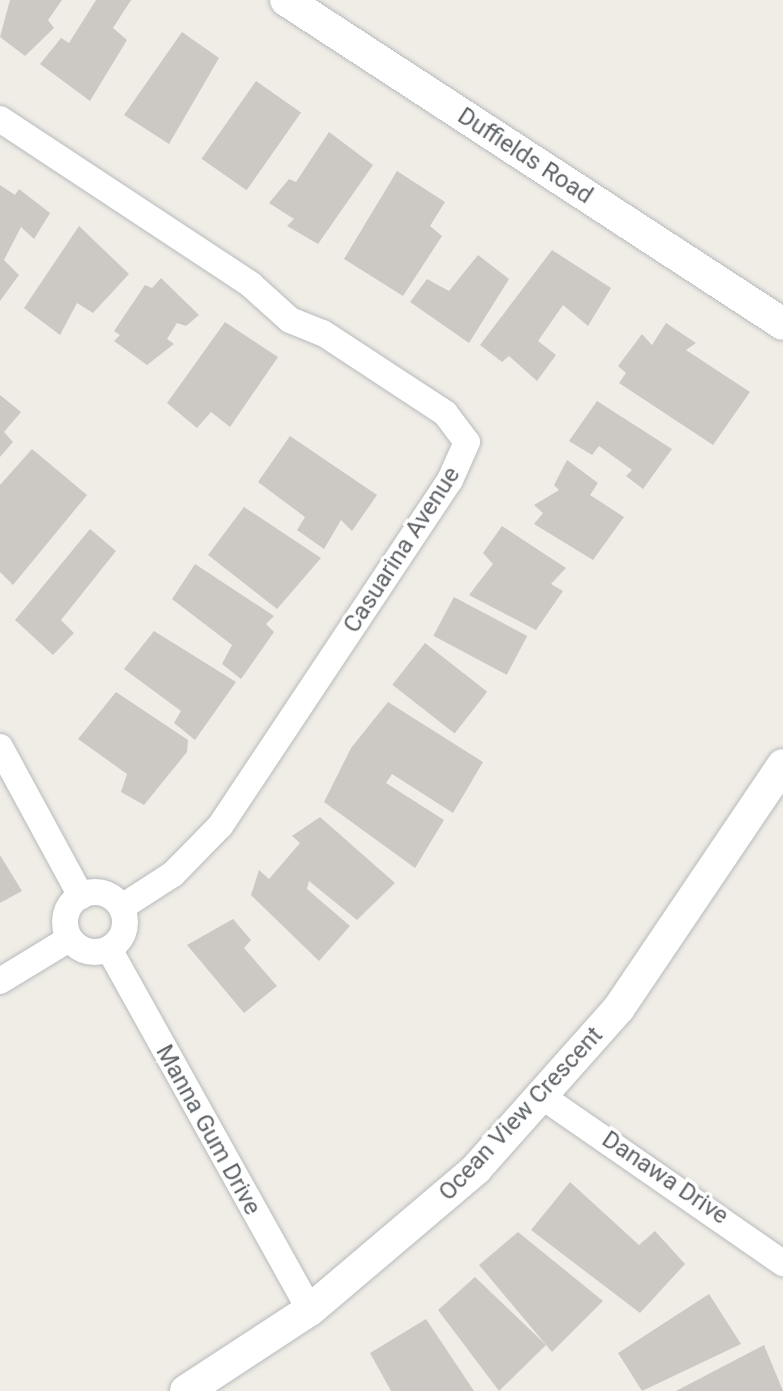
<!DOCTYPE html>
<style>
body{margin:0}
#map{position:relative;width:783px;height:1391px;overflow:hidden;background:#f0ede6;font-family:Roboto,sans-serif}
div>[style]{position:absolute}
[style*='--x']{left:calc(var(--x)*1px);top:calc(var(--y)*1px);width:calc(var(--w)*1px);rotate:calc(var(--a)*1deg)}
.building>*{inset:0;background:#ccc8c3;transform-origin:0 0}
.roads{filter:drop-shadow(0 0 2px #b7babd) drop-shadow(0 0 2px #b7babd)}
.minor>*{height:26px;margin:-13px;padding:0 13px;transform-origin:13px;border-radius:13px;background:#fff}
.minor>.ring{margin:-13px;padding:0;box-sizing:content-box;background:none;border:26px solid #fff;border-radius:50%}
.tertiary>*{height:32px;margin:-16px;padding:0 16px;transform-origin:16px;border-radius:16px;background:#fff}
span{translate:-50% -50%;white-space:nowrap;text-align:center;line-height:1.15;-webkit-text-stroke:7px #fff;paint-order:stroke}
.street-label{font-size:24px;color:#5e6367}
</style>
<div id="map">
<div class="building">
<div style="clip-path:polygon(10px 0,62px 0,48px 20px,54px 28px,25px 56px,0 37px)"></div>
<div style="clip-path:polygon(96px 0,131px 0,113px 28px,127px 40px,90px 101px,40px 64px,61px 38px,69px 43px)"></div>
<div style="clip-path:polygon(182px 32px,219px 58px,169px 144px,124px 115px)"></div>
<div style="left:256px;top:81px;width:55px;height:95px;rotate:35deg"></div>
<div style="clip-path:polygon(329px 132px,373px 165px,318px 244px,287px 226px,294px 219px,269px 203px,289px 179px,296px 182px)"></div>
<div style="clip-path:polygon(397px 171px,445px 202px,430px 226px,442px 236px,403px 296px,344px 259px)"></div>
<div style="clip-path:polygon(0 185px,15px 195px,19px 189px,50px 213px,34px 239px,21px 227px,4px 260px,19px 275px,0 301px)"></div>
<div style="clip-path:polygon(79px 226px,129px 274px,93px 313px,77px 303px,60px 335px,24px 308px)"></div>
<div style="clip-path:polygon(552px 250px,611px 288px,588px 326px,563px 305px,538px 341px,556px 355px,537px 381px,509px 356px,502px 362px,480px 345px)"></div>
<div style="clip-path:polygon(478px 255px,509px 279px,469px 343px,410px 302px,427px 279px,449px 291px)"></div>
<div style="clip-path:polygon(161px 278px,199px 315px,186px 326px,177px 323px,167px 339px,174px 344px,147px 365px,114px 341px,120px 335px,114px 331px,145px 285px,152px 288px)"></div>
<div style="clip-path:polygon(225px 322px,278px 357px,230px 427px,211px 412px,197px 428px,167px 403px)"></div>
<div style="clip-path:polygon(666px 323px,696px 343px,686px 350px,750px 392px,713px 445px,619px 383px,626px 373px,618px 366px,642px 334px,652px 345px)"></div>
<div style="clip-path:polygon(0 395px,21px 412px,4px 432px,13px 442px,0 457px)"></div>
<div style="clip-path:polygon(597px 401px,672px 449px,643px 489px,626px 476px,632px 470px,599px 446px,592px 455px,569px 441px)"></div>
<div style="clip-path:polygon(290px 436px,377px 495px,352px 531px,341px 520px,324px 549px,297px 530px,305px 517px,258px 482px)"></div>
<div style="clip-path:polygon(32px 449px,87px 495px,13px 585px,0 572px,0 485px)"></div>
<div style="clip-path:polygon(567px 460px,598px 483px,590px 495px,624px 517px,593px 560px,534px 524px,543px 513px,534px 505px,559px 490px,554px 485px)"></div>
<div style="clip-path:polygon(244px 507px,321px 558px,277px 609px,208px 555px)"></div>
<div style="clip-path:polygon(502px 526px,566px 568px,551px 584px,563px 591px,536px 630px,469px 595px,493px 564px,483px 553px)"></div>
<div style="clip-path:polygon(90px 529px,116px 551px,61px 620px,74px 633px,53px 655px,15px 620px)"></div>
<div style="clip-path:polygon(195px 564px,274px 616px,266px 624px,274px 632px,241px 679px,222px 664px,232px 645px,172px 599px)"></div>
<div style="left:454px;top:597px;width:83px;height:44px;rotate:28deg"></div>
<div style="clip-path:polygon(154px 631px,236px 682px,195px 740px,174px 723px,181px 711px,124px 669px)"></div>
<div style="left:425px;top:643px;width:79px;height:53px;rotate:38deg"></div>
<div style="clip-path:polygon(116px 692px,188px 740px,187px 752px,144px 805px,121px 792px,127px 774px,78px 739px)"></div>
<div style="clip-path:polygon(388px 702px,483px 762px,453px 813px,392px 774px,386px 783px,444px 820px,415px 868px,324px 802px,351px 748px)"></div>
<div style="clip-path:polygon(320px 817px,395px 883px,357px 920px,309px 881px,307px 889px,350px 926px,319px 961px,251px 895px,259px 870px,269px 879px,300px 843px,292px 836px)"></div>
<div style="clip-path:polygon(0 855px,22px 891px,0 903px)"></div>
<div style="clip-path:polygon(233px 919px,251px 940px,244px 948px,277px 986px,244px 1013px,187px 945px)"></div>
<div style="clip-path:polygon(570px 1182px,639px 1245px,655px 1231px,685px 1264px,640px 1313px,531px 1230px)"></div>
<div style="clip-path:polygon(518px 1232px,603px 1301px,552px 1352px,479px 1265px)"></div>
<div style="clip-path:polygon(475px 1277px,546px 1345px,499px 1391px,438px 1310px)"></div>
<div style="clip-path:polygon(709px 1294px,741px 1344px,642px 1391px,618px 1353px)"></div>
<div style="clip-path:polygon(426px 1319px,474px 1391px,391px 1391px,370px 1353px)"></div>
<div style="clip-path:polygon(764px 1345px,783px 1391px,676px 1391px)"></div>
</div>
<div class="roads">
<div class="minor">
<div style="--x:0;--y:119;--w:300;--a:33.4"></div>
<div style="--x:250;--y:284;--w:54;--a:42"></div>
<div style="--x:290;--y:320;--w:35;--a:22"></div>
<div style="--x:323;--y:333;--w:146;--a:33.3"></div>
<div style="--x:445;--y:413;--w:36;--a:53"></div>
<div style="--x:467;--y:442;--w:42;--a:114.1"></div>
<div style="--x:450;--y:480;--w:415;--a:123.6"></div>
<div style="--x:220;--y:826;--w:67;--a:134.4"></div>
<div style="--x:173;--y:874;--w:61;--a:147.1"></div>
<div style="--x:0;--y:747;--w:170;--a:61.5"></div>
<div class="ring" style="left:65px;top:892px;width:34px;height:34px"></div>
<div style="--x:109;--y:949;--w:413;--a:60.9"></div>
<div style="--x:0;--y:981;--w:81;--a:-31.3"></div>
<div style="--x:543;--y:1097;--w:292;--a:34.7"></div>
</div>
<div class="tertiary">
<div style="--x:286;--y:0;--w:593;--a:33.1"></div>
<div style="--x:186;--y:1391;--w:148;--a:-33.2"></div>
<div style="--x:310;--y:1310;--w:218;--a:-40.3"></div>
<div style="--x:476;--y:1169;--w:215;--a:-48.4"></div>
<div style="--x:619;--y:1008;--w:293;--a:-56"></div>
</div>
</div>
<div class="street-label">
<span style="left:525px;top:156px;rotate:33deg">Duffields Road</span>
<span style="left:402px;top:550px;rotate:-57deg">Casuarina Avenue</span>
<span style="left:521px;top:1114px;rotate:-47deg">Ocean View Crescent</span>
<span style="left:208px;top:1130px;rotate:61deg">Manna Gum Drive</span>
<span style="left:665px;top:1178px;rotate:34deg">Danawa Drive</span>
</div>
</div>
